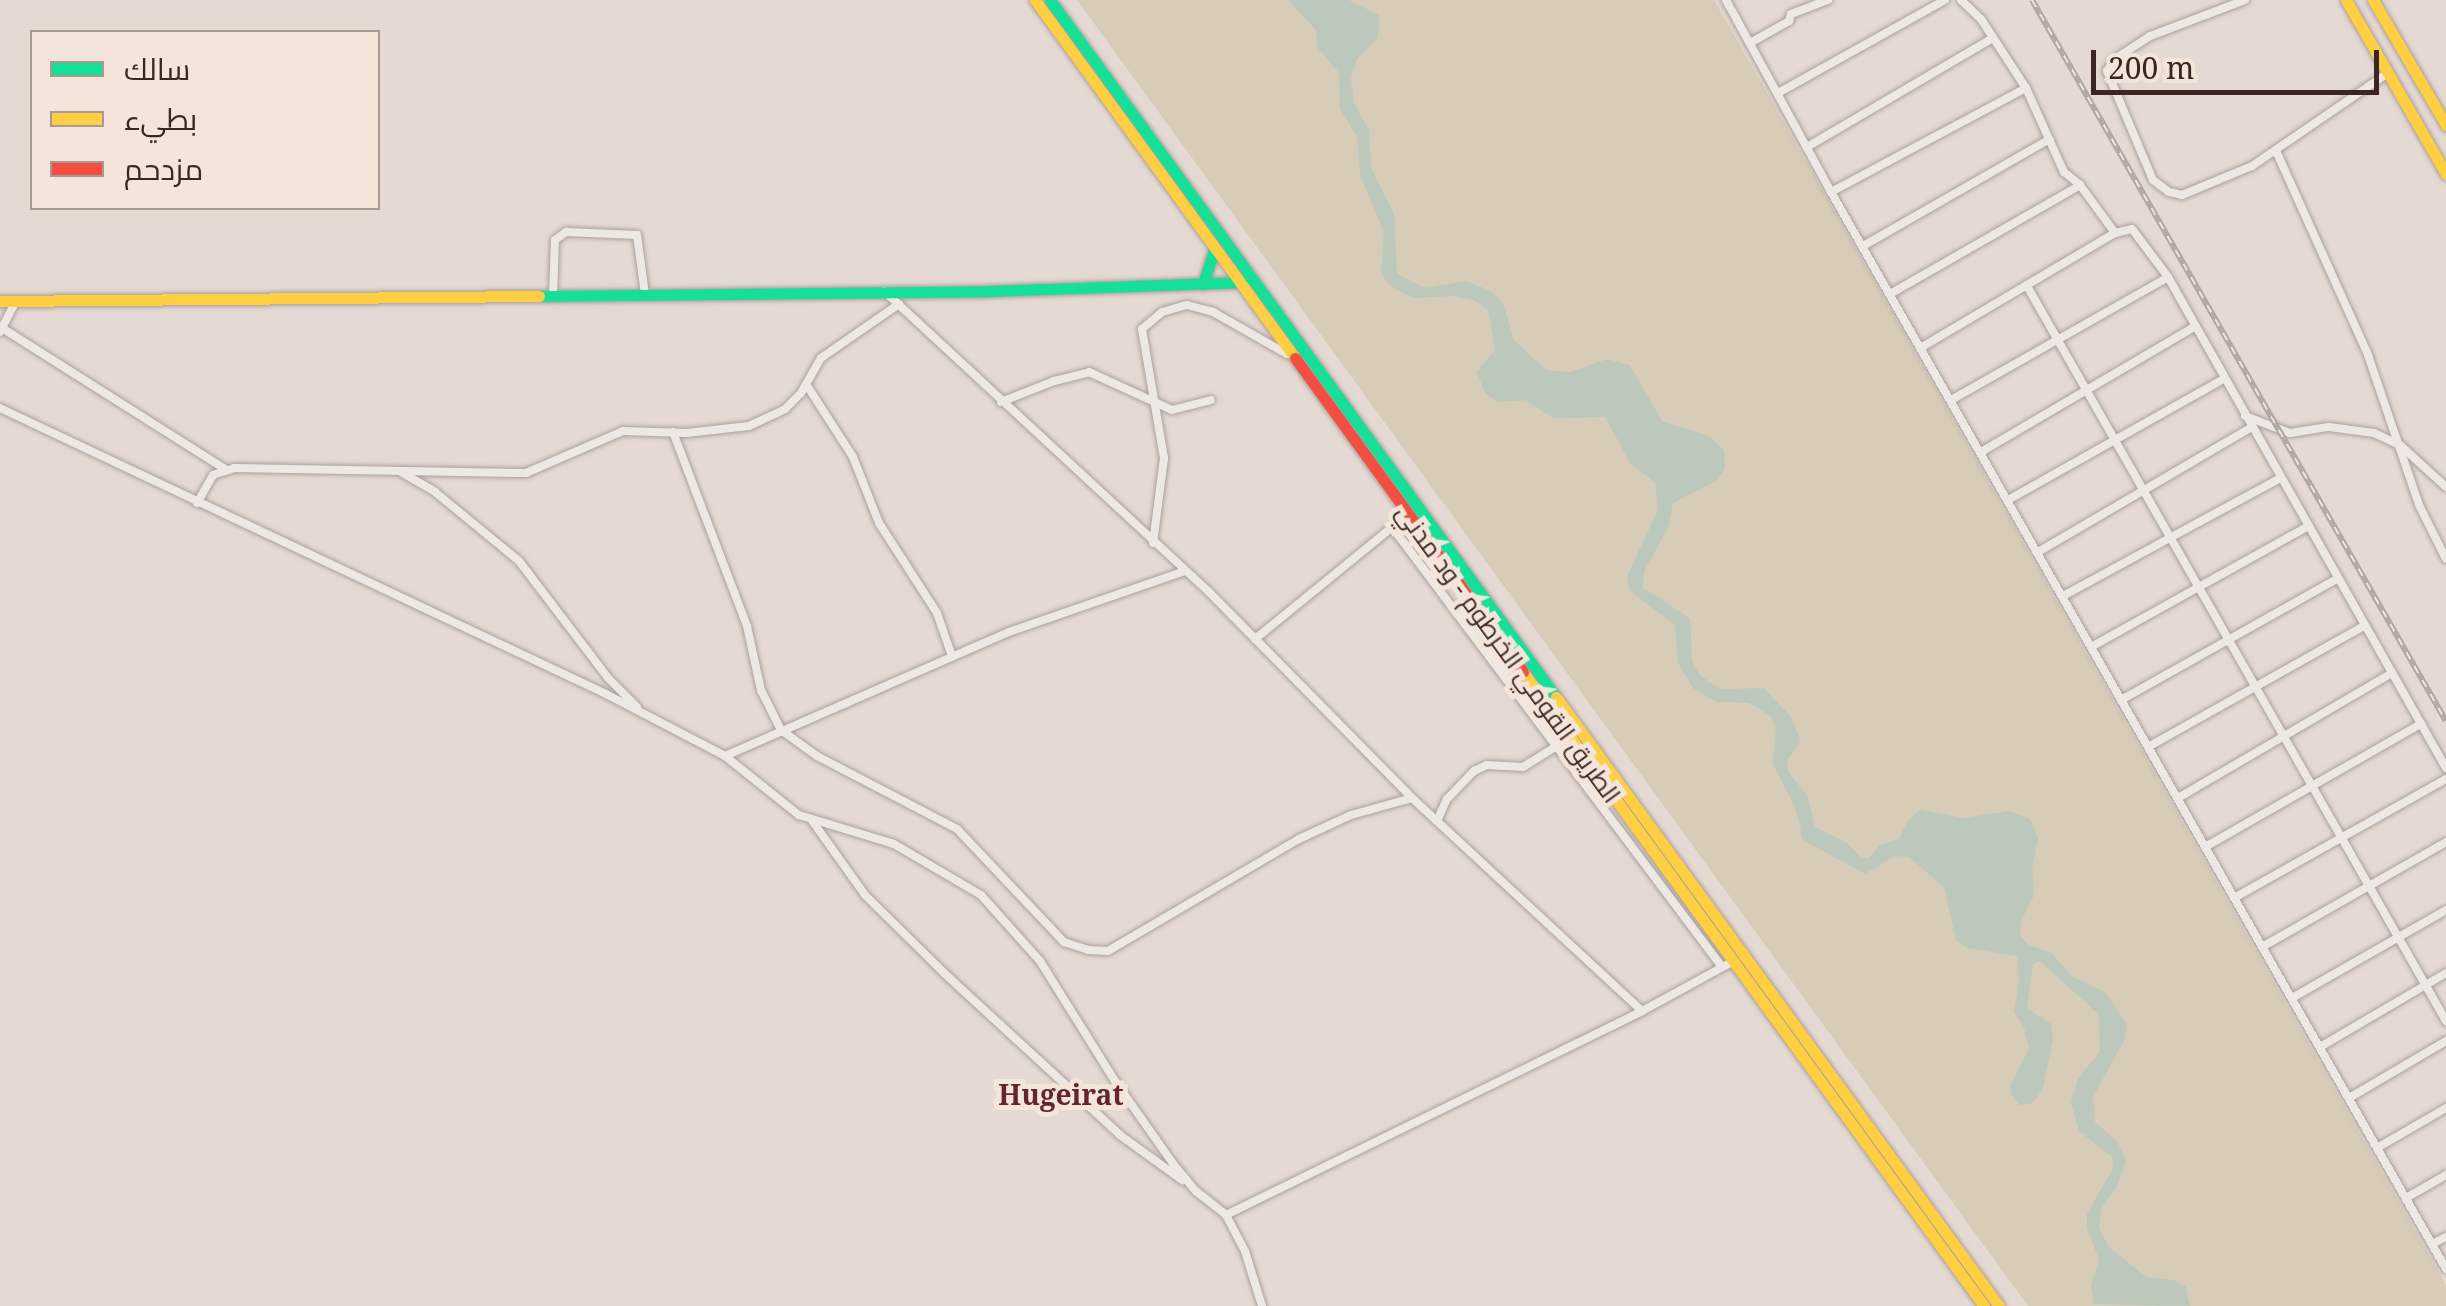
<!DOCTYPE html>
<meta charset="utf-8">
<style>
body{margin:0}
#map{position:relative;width:2446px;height:1306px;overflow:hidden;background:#e5dad3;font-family:"Noto Serif",Cairo,serif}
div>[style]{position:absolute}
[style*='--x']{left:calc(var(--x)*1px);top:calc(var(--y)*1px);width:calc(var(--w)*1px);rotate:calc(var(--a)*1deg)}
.green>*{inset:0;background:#d6ccb7}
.water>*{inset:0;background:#bdc8bd}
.roads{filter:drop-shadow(0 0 2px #aba09b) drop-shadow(0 0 2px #aba09b)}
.street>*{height:8px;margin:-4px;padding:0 4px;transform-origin:4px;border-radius:4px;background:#eee8e4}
.fast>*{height:11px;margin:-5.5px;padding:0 5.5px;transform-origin:5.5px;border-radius:5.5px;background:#16e098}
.slow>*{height:11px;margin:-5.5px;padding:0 5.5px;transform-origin:5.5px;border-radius:5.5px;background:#ffcf43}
.jam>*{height:11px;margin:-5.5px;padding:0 5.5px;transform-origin:5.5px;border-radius:5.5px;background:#f24e42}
.rail>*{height:6px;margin-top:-3px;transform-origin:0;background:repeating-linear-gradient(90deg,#f4e5db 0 8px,#aea7a3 0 16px);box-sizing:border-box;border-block:2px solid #aea7a3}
span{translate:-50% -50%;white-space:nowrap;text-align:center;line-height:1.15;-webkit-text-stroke:10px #f4e5db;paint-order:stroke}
.street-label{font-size:25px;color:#3a2723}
.neighbourhood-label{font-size:28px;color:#63262c;font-weight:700}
.legend{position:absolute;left:30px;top:30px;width:350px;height:180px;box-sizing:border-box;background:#f4e5db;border:2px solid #aa9991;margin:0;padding:12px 18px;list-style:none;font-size:30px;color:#3a2723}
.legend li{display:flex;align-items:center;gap:20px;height:50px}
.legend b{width:50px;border:2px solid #aa9991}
.scale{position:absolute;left:2091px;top:50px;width:288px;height:45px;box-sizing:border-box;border:5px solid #3a2723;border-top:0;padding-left:12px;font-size:30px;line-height:35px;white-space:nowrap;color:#3a2723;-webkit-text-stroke:8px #f4e5db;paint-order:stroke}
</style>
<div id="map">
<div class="green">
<div style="clip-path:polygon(1077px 0,1714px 0,2446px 1285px,2446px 1306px,2028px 1306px)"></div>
</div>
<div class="water">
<div style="clip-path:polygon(1288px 0,1349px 0,1379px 15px,1378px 38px,1357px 59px,1351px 78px,1354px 103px,1369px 130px,1371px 167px,1394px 214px,1397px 274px,1426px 288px,1466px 281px,1491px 291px,1503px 303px,1514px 340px,1546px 370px,1570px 372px,1607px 359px,1630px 365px,1662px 421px,1709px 436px,1724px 450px,1725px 468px,1717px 480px,1673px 503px,1668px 528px,1645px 570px,1642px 587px,1690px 618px,1692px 660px,1700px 675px,1719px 689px,1764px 688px,1791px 717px,1801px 742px,1787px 760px,1788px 771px,1808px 797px,1815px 827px,1846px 842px,1862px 858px,1869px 858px,1880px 845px,1899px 839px,1908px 820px,1920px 810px,1964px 818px,2008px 811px,2030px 819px,2038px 838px,2032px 869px,2034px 895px,2022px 919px,2020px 936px,2029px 945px,2052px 953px,2071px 976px,2105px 992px,2127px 1024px,2125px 1039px,2093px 1097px,2095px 1122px,2117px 1141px,2126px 1160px,2118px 1184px,2102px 1208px,2099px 1228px,2109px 1247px,2146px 1277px,2174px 1280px,2186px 1287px,2190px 1306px,2094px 1304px,2091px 1285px,2099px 1260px,2087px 1228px,2087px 1214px,2113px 1168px,2112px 1157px,2079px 1131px,2071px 1103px,2078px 1079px,2100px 1051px,2098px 1014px,2040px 961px,2033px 964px,2027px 1008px,2051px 1024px,2053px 1039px,2043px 1089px,2033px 1103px,2019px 1105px,2010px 1093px,2011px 1084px,2029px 1049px,2024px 1027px,2014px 1012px,2019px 982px,2017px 956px,1967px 948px,1956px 940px,1944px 887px,1909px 857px,1895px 856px,1865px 874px,1803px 840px,1795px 807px,1773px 764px,1776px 729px,1771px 716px,1749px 703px,1716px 702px,1693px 688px,1678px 663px,1675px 625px,1629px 590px,1627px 576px,1658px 510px,1655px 483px,1630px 463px,1605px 417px,1553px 418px,1525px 400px,1497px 402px,1485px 393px,1477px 372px,1495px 349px,1488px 310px,1474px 300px,1454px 296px,1412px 298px,1389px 285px,1381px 273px,1384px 232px,1360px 175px,1357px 137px,1340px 109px,1339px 73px,1317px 47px,1316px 30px)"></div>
</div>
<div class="roads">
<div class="street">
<div style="--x:1726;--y:0;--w:219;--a:61.3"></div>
<div style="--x:1831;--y:192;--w:1240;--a:60.27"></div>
<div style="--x:1961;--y:0;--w:28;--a:44"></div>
<div style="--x:1981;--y:19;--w:82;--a:56.9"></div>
<div style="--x:2026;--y:88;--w:92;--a:65.7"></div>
<div style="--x:2064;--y:172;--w:21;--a:39"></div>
<div style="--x:2080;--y:185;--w:59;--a:53.9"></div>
<div style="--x:2245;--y:0;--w:102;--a:159.2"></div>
<div style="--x:2150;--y:36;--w:42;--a:146.7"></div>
<div style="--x:2115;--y:59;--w:14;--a:124"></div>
<div style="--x:2107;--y:71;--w:118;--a:67.1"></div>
<div style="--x:2153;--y:180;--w:20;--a:37"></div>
<div style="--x:2169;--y:192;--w:13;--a:13"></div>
<div style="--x:2182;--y:195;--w:76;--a:-22.5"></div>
<div style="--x:2252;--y:166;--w:165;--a:-34.4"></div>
<div style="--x:1750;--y:43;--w:45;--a:-29.4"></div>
<div style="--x:1789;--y:21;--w:7;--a:-74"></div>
<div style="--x:1791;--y:14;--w:40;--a:-21"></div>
<div style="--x:1778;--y:93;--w:191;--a:-29.1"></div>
<div style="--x:1807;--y:147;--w:216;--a:-30.4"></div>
<div style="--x:2277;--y:153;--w:222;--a:65.7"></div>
<div style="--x:2368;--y:355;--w:158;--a:71.2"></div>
<div style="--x:2419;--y:505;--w:60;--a:63.4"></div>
<div style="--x:1831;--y:192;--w:221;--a:-28.1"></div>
<div style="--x:1863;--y:246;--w:215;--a:-29.8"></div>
<div style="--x:2027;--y:286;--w:846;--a:60.31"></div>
<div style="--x:884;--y:291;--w:444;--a:42.8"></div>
<div style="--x:1210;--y:593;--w:288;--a:45.4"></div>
<div style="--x:1412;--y:798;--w:313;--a:42.8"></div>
<div style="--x:1890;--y:294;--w:219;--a:-29.8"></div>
<div style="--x:553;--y:296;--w:56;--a:-88"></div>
<div style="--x:555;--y:240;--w:14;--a:-36"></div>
<div style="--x:566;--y:232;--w:71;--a:2.4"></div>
<div style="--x:637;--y:235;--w:60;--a:82.3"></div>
<div style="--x:2;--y:328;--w:264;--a:32.3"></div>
<div style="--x:0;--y:332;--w:35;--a:-63"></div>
<div style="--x:1922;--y:347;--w:224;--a:-30.6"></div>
<div style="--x:2115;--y:233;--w:17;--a:-13"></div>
<div style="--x:2132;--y:229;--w:60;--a:53.1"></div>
<div style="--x:2168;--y:277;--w:564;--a:60.48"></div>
<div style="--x:806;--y:384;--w:87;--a:57.2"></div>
<div style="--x:853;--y:457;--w:71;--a:68.5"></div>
<div style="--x:879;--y:523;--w:107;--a:57.2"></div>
<div style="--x:937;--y:613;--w:46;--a:70.8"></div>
<div style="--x:1951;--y:400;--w:249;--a:-29.5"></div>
<div style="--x:1001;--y:402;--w:57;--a:-21.6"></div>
<div style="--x:1054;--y:381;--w:36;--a:-14"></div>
<div style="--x:1089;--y:372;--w:91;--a:24.6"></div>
<div style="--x:1172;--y:410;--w:40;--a:-14.4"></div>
<div style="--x:0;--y:408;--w:670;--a:25.26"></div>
<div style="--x:606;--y:694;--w:134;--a:27.5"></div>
<div style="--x:725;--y:756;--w:95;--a:38.6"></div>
<div style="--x:799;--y:815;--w:99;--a:17"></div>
<div style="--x:894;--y:844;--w:101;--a:30.4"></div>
<div style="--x:981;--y:895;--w:89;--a:48.2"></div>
<div style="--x:1040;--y:961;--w:142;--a:58"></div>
<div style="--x:1115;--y:1081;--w:103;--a:54.9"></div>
<div style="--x:1174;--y:1165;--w:35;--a:50"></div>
<div style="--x:1197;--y:1192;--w:37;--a:38"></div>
<div style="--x:1226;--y:1215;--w:41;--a:62.2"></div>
<div style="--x:1245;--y:1251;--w:58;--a:72.8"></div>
<div style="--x:2245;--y:416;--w:48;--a:20.7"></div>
<div style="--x:2290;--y:433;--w:39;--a:-9"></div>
<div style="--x:2329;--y:427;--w:45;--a:7.6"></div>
<div style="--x:2374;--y:433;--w:29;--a:25"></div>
<div style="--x:2400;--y:445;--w:62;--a:42.4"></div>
<div style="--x:673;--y:432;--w:208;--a:69.1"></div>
<div style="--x:747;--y:626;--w:66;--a:77.7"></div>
<div style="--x:761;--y:690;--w:45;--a:63.4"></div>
<div style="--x:781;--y:730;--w:44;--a:35.8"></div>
<div style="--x:817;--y:756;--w:158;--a:27.5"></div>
<div style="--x:957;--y:829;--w:156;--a:46.6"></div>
<div style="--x:1064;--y:942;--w:25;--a:18"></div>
<div style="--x:1088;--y:950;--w:20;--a:3"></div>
<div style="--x:1108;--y:951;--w:221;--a:-30.4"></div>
<div style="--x:1299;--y:839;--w:57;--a:-24.8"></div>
<div style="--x:1351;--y:815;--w:63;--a:-15.6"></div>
<div style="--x:1981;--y:452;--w:249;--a:-30.4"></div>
<div style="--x:401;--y:472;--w:39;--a:30"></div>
<div style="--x:435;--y:492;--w:109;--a:39.4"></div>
<div style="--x:519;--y:561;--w:147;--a:52.7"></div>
<div style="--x:608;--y:678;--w:41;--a:45"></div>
<div style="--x:2008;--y:500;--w:248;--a:-29.3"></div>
<div style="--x:197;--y:503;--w:32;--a:-60"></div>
<div style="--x:213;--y:475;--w:22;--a:-18"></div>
<div style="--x:234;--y:468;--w:292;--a:1"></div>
<div style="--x:526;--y:473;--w:106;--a:-23.4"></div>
<div style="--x:623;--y:431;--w:64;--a:1.8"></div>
<div style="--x:687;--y:433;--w:62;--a:-6.4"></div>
<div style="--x:749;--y:426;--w:40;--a:-25"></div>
<div style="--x:785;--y:409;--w:23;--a:-45"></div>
<div style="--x:801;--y:393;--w:40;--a:-60.3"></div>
<div style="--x:821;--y:358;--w:95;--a:-34.7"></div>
<div style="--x:1392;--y:527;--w:550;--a:53.13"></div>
<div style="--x:1153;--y:543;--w:86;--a:-82.6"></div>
<div style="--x:1164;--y:458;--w:131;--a:-99.7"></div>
<div style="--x:1142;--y:329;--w:26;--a:-40"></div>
<div style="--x:1162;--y:312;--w:26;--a:-16"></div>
<div style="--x:1187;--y:305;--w:27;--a:15"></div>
<div style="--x:1213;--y:312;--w:85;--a:29.6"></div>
<div style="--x:2038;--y:552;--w:248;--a:-30.3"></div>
<div style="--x:2063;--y:596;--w:247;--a:-28.5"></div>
<div style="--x:1255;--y:639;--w:198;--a:-39.2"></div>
<div style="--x:2091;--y:647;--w:248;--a:-29.1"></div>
<div style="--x:2121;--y:700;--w:249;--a:-29.3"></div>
<div style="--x:2148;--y:747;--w:249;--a:-29.3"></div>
<div style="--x:725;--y:756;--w:310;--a:-23.6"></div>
<div style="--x:1009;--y:632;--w:186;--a:-19.1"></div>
<div style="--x:2178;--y:798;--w:248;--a:-30.3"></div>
<div style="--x:1437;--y:821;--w:24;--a:-66"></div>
<div style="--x:1447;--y:799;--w:39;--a:-46"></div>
<div style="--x:1474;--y:771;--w:14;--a:-25"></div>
<div style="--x:1487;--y:765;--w:36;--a:3"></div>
<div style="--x:1523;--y:767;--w:57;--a:-32"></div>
<div style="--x:813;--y:822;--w:90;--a:54.5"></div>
<div style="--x:865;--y:895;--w:111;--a:44.6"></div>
<div style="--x:944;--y:973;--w:239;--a:42.6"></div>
<div style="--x:1120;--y:1135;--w:77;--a:36"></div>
<div style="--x:2205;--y:847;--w:249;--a:-29.7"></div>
<div style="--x:2234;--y:898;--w:243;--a:-29.3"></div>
<div style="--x:2262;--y:947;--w:212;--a:-29.7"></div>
<div style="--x:2292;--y:998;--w:177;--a:-29.7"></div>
<div style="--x:2320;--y:1047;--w:146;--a:-30.4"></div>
<div style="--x:2349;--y:1098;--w:113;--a:-30.4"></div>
<div style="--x:2377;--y:1148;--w:80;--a:-30.1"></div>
<div style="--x:2406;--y:1198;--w:46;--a:-29.9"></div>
<div style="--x:1226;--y:1215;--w:463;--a:-26.1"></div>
<div style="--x:1642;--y:1011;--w:102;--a:-28.6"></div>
<div style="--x:2432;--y:1244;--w:16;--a:-27"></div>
</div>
<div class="fast">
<div style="--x:1050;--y:0;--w:861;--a:54.02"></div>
<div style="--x:1203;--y:284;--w:38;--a:-72"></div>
<div style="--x:539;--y:296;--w:450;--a:-0.6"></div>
<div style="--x:989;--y:291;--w:256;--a:-2"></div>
</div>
<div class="slow">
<div style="--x:1035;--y:0;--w:442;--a:54"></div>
<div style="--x:2346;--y:0;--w:201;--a:60.1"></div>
<div style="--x:2373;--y:0;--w:145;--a:59.7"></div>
<div style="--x:0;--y:301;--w:539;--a:-0.53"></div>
<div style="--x:1523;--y:672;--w:784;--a:53.98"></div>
<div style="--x:1556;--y:697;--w:753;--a:53.97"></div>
</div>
<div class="jam">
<div style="--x:1295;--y:358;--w:388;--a:54"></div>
</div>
</div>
<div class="rail">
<div style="--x:2032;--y:0;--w:831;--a:60.14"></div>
</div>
<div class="street-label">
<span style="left:1509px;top:653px;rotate:54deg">الطريق القومي الخرطوم - ود مدني</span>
</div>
<div class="neighbourhood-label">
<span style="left:1061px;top:1094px">Hugeirat</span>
</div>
<ul class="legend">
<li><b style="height:12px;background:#16e098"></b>سالك</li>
<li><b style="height:12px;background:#ffcf43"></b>بطيء</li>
<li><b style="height:12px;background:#f24e42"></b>مزدحم</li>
</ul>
<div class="scale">200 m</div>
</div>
